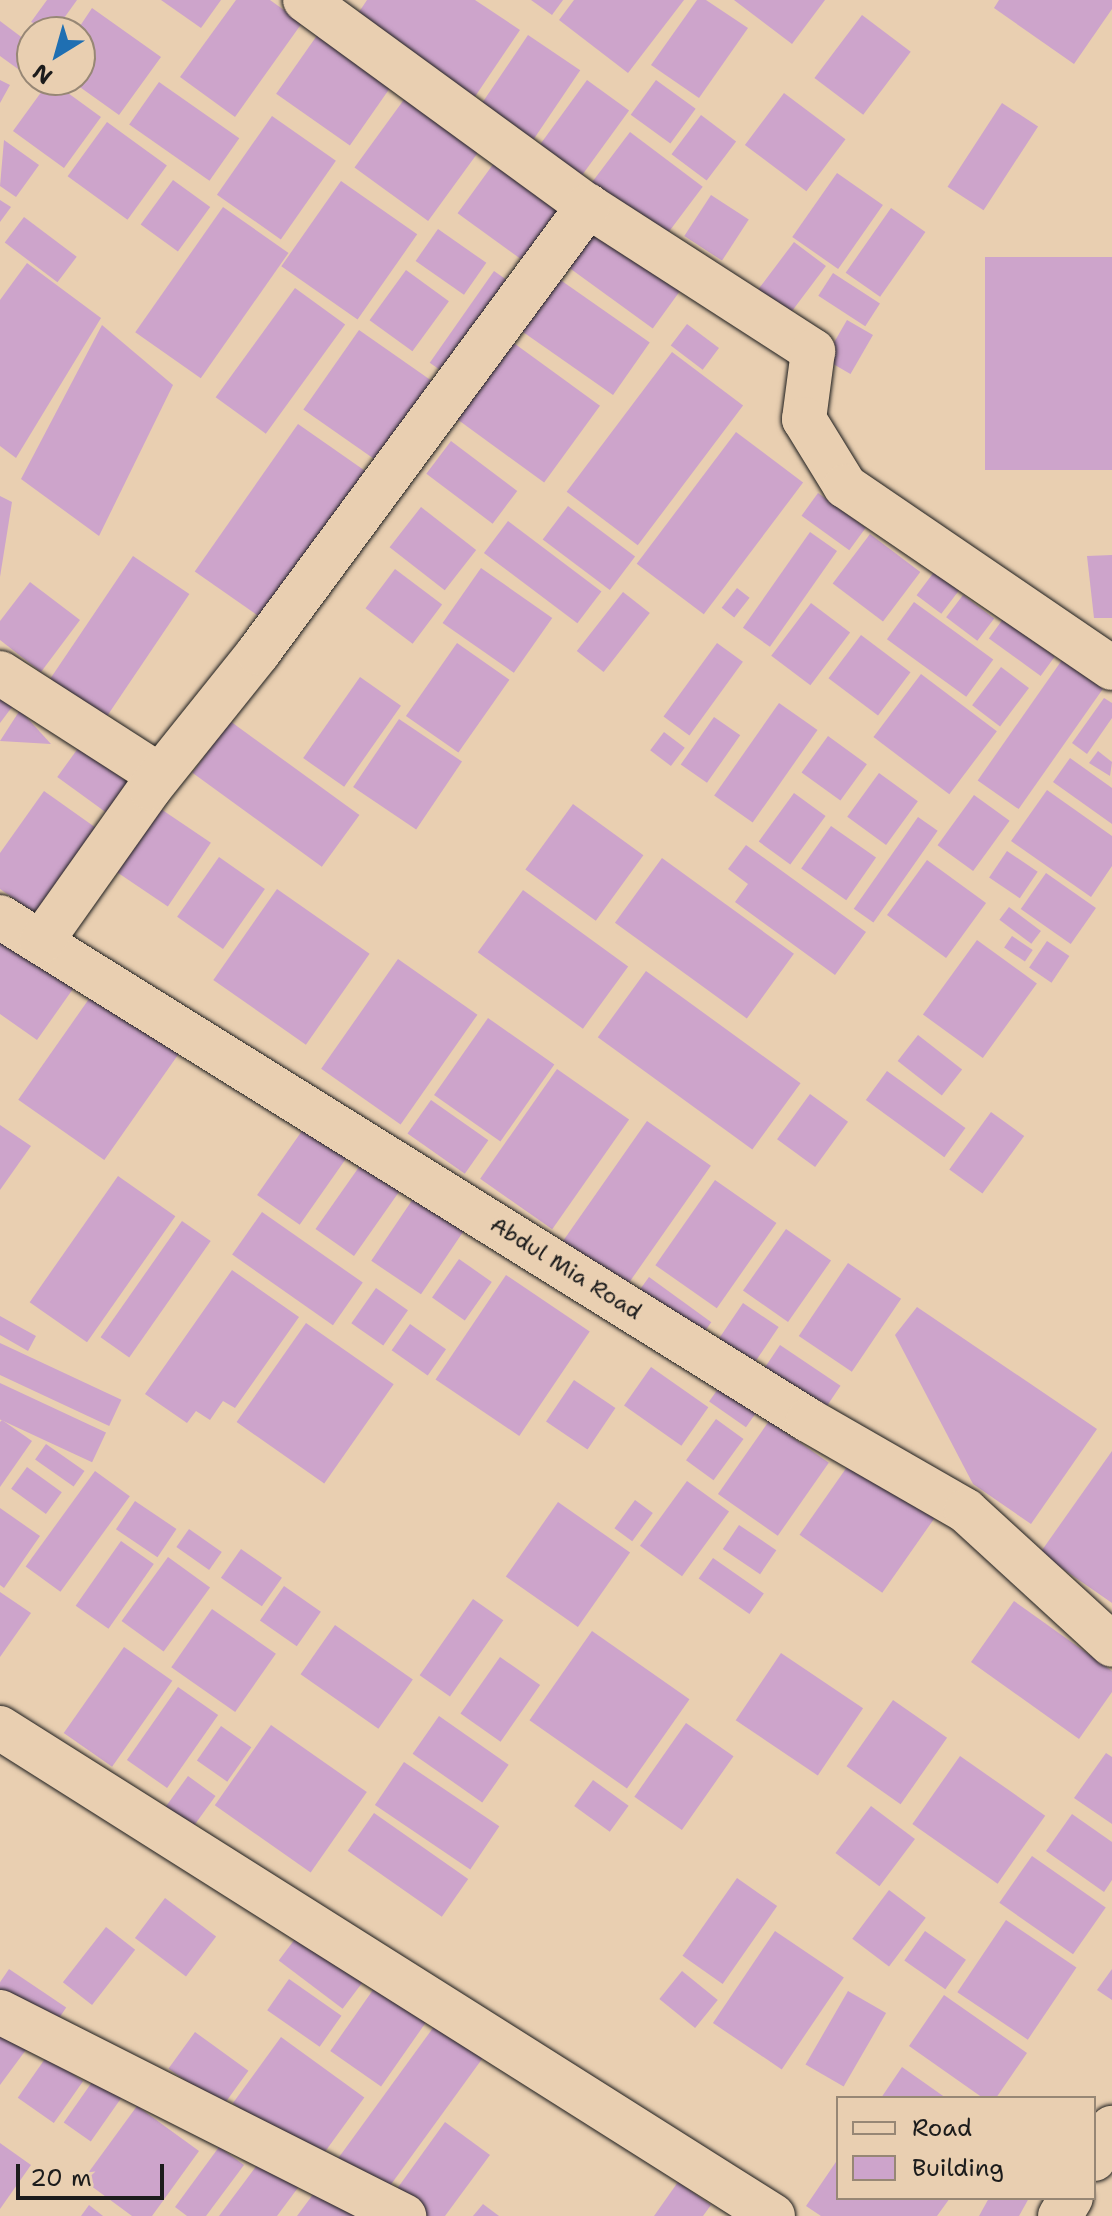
<!DOCTYPE html>
<style>
body{margin:0}
#map{position:relative;width:1112px;height:2216px;overflow:hidden;background:#e9cfb1;font-family:"Shantell Sans",sans-serif}
div>[style]{position:absolute}
[style*='--x']{left:calc(var(--x)*1px);top:calc(var(--y)*1px);width:calc(var(--w)*1px);rotate:calc(var(--a)*1deg)}
.building>*{inset:0;background:#cda4cb;transform-origin:0 0}
.roads{filter:drop-shadow(0 0 2px #1c1c1c) drop-shadow(0 0 2px #1c1c1c)}
.minor>*{height:44px;margin:-22px;padding:0 22px;transform-origin:22px;border-radius:22px;background:#e9cfb1}
.trunk>*{height:44px;margin:-22px;padding:0 22px;transform-origin:22px;border-radius:22px;background:#e9cfb1}
span{translate:-50% -50%;white-space:nowrap;text-align:center;line-height:1.15;-webkit-text-stroke:6px #e9cfb1;paint-order:stroke}
.street-label{font-size:22px;color:#1c1c1c}
.legend{position:absolute;left:836px;top:2096px;width:260px;height:104px;box-sizing:border-box;background:#e9cfb1;border:2px solid #978775;margin:0;padding:10px 14px;list-style:none;font-size:24px;color:#1c1c1c}
.legend li{display:flex;align-items:center;gap:16px;height:40px}
.legend b{width:40px;border:2px solid #978775}
.north{position:absolute;left:16px;top:16px;width:80px;height:80px;box-sizing:border-box;background:#e9cfb1;border:2px solid #978775;border-radius:50%;rotate:217deg;font-size:22px;font-weight:700;line-height:32px;text-align:center;color:#1c1c1c}
.north::after{content:'';display:block;margin:auto;width:28px;height:36px;background:#1f6fb2;clip-path:polygon(50% 0,100% 100%,50% 72%,0 100%)}
.scale{position:absolute;left:16px;top:2164px;width:148px;height:36px;box-sizing:border-box;border:4px solid #1c1c1c;border-top:0;padding-left:10px;font-size:24px;line-height:28px;white-space:nowrap;color:#1c1c1c;-webkit-text-stroke:6px #e9cfb1;paint-order:stroke}
</style>
<div id="map">
<div class="building">
<div style="clip-path:polygon(47px 0,77px 0,54px 32px,31px 22px)"></div>
<div style="clip-path:polygon(161px 0,221px 0,201px 28px)"></div>
<div style="clip-path:polygon(236px 0,270px 0,302px 23px,235px 117px,180px 77px)"></div>
<div style="clip-path:polygon(367px 0,475px 0,520px 30px,470px 104px,351px 24px)"></div>
<div style="clip-path:polygon(531px 0,563px 0,552px 15px)"></div>
<div style="clip-path:polygon(574px 0,684px 0,628px 73px,559px 20px)"></div>
<div style="clip-path:polygon(697px 0,706px 0,748px 28px,699px 98px,651px 65px)"></div>
<div style="clip-path:polygon(734px 0,825px 0,792px 44px)"></div>
<div style="clip-path:polygon(999px 0,1112px 0,1112px 9px,1074px 64px,994px 8px)"></div>
<div style="clip-path:polygon(92px 8px,161px 57px,119px 115px,70px 80px,80px 80px,80px 32px,76px 32px)"></div>
<div style="left:862px;top:15px;width:61px;height:79px;rotate:37deg"></div>
<div style="clip-path:polygon(0 21px,32px 45px,18px 69px,0 56px)"></div>
<div style="left:318px;top:34px;width:90px;height:73px;rotate:35deg"></div>
<div style="left:528px;top:35px;width:63px;height:89px;rotate:34deg"></div>
<div style="clip-path:polygon(0 80px,10px 85px,0 103px)"></div>
<div style="left:50px;top:80px;width:63px;height:63px;rotate:36deg"></div>
<div style="left:587px;top:80px;width:52px;height:81px;rotate:36deg"></div>
<div style="left:656px;top:80px;width:49px;height:43px;rotate:36deg"></div>
<div style="left:159px;top:82px;width:98px;height:52px;rotate:35deg"></div>
<div style="left:784px;top:93px;width:77px;height:65px;rotate:37deg"></div>
<div style="left:408px;top:94px;width:91px;height:91px;rotate:36deg"></div>
<div style="left:1002px;top:103px;width:43px;height:100px;rotate:33deg"></div>
<div style="left:701px;top:115px;width:44px;height:49px;rotate:37deg"></div>
<div style="left:272px;top:116px;width:78px;height:96px;rotate:35deg"></div>
<div style="left:107px;top:122px;width:74px;height:67px;rotate:36deg"></div>
<div style="left:630px;top:132px;width:91px;height:64px;rotate:37deg"></div>
<div style="clip-path:polygon(4px 140px,39px 165px,16px 197px,0 186px)"></div>
<div style="left:494px;top:163px;width:82px;height:62px;rotate:36deg"></div>
<div style="left:837px;top:173px;width:56px;height:78px;rotate:35deg"></div>
<div style="left:173px;top:180px;width:46px;height:55px;rotate:36deg"></div>
<div style="left:341px;top:181px;width:93px;height:104px;rotate:35deg"></div>
<div style="left:711px;top:195px;width:45px;height:49px;rotate:33deg"></div>
<div style="clip-path:polygon(0 200px,11px 207px,0 222px)"></div>
<div style="left:223px;top:207px;width:80px;height:153px;rotate:35deg"></div>
<div style="left:891px;top:208px;width:42px;height:79px;rotate:35deg"></div>
<div style="left:24px;top:217px;width:66px;height:32px;rotate:37deg"></div>
<div style="left:590px;top:226px;width:111px;height:46px;rotate:36deg"></div>
<div style="left:438px;top:229px;width:59px;height:39px;rotate:35deg"></div>
<div style="left:794px;top:242px;width:40px;height:67px;rotate:37deg"></div>
<div style="left:1112px;top:257px;width:213px;height:127px;rotate:90deg"></div>
<div style="clip-path:polygon(27px 263px,101px 318px,16px 458px,0 446px,0 300px)"></div>
<div style="left:406px;top:270px;width:53px;height:62px;rotate:36deg"></div>
<div style="left:494px;top:271px;width:29px;height:112px;rotate:35deg"></div>
<div style="left:549px;top:272px;width:123px;height:64px;rotate:35deg"></div>
<div style="left:833px;top:273px;width:56px;height:27px;rotate:33deg"></div>
<div style="left:295px;top:288px;width:62px;height:135px;rotate:36deg"></div>
<div style="left:847px;top:320px;width:30px;height:45px;rotate:30deg"></div>
<div style="left:687px;top:324px;width:40px;height:27px;rotate:37deg"></div>
<div style="clip-path:polygon(102px 325px,173px 385px,99px 536px,21px 479px)"></div>
<div style="left:359px;top:330px;width:93px;height:97px;rotate:35deg"></div>
<div style="left:511px;top:341px;width:110px;height:95px;rotate:36deg"></div>
<div style="left:672px;top:352px;width:89px;height:175px;rotate:37deg"></div>
<div style="left:298px;top:424px;width:90px;height:180px;rotate:35deg"></div>
<div style="left:736px;top:432px;width:84px;height:165px;rotate:37deg"></div>
<div style="left:451px;top:441px;width:83px;height:41px;rotate:37deg"></div>
<div style="left:818px;top:493px;width:59px;height:28px;rotate:36deg"></div>
<div style="clip-path:polygon(0 496px,12px 502px,0 577px)"></div>
<div style="left:568px;top:506px;width:84px;height:42px;rotate:37deg"></div>
<div style="left:421px;top:507px;width:70px;height:51px;rotate:38deg"></div>
<div style="left:508px;top:521px;width:117px;height:40px;rotate:37deg"></div>
<div style="left:810px;top:532px;width:33px;height:117px;rotate:35deg"></div>
<div style="left:870px;top:534px;width:63px;height:62px;rotate:37deg"></div>
<div style="clip-path:polygon(1112px 555px,1112px 618px,1094px 618px,1087px 556px)"></div>
<div style="left:133px;top:556px;width:68px;height:148px;rotate:34deg"></div>
<div style="left:481px;top:568px;width:87px;height:67px;rotate:35deg"></div>
<div style="left:395px;top:569px;width:59px;height:49px;rotate:37deg"></div>
<div style="left:934px;top:572px;width:31px;height:29px;rotate:37deg"></div>
<div style="clip-path:polygon(30px 582px,80px 620px,41px 672px,0 640px,0 621px)"></div>
<div style="left:737px;top:588px;width:16px;height:25px;rotate:38deg"></div>
<div style="left:623px;top:592px;width:34px;height:75px;rotate:38deg"></div>
<div style="left:963px;top:595px;width:39px;height:28px;rotate:37deg"></div>
<div style="left:914px;top:602px;width:98px;height:46px;rotate:36deg"></div>
<div style="left:811px;top:603px;width:49px;height:66px;rotate:37deg"></div>
<div style="left:1003px;top:619px;width:64px;height:24px;rotate:36deg"></div>
<div style="left:861px;top:635px;width:62px;height:54px;rotate:37deg"></div>
<div style="left:457px;top:643px;width:64px;height:89px;rotate:35deg"></div>
<div style="left:717px;top:643px;width:32px;height:91px;rotate:36deg"></div>
<div style="left:1062px;top:660px;width:50px;height:147px;rotate:35deg"></div>
<div style="left:1001px;top:667px;width:35px;height:48px;rotate:37deg"></div>
<div style="left:921px;top:674px;width:95px;height:79px;rotate:37deg"></div>
<div style="left:360px;top:677px;width:50px;height:99px;rotate:35deg"></div>
<div style="clip-path:polygon(0 692px,15px 703px,0 723px)"></div>
<div style="clip-path:polygon(1104px 698px,1112px 703px,1112px 718px,1087px 754px,1072px 743px)"></div>
<div style="left:779px;top:703px;width:47px;height:113px;rotate:35deg"></div>
<div style="clip-path:polygon(20px 710px,51px 744px,0 741px)"></div>
<div style="left:714px;top:717px;width:32px;height:58px;rotate:35deg"></div>
<div style="left:399px;top:719px;width:76px;height:82px;rotate:34deg"></div>
<div style="left:230px;top:721px;width:160px;height:64px;rotate:36deg"></div>
<div style="left:664px;top:732px;width:26px;height:23px;rotate:37deg"></div>
<div style="left:828px;top:736px;width:48px;height:45px;rotate:36deg"></div>
<div style="left:79px;top:747px;width:66px;height:37px;rotate:36deg"></div>
<div style="clip-path:polygon(1098px 751px,1112px 762px,1110px 776px,1089px 763px)"></div>
<div style="clip-path:polygon(1070px 758px,1112px 788px,1112px 824px,1053px 782px)"></div>
<div style="left:879px;top:773px;width:48px;height:54px;rotate:36deg"></div>
<div style="clip-path:polygon(1047px 790px,1112px 836px,1112px 866px,1091px 897px,1011px 841px)"></div>
<div style="clip-path:polygon(44px 791px,106px 835px,46px 921px,0 889px,0 853px)"></div>
<div style="left:794px;top:793px;width:39px;height:60px;rotate:36deg"></div>
<div style="left:974px;top:795px;width:44px;height:62px;rotate:36deg"></div>
<div style="left:152px;top:803px;width:71px;height:77px;rotate:34deg"></div>
<div style="left:573px;top:804px;width:87px;height:81px;rotate:36deg"></div>
<div style="left:918px;top:817px;width:24px;height:112px;rotate:35deg"></div>
<div style="left:831px;top:826px;width:55px;height:52px;rotate:35deg"></div>
<div style="clip-path:polygon(746px 845px,866px 932px,835px 975px,735px 902px,748px 884px,728px 869px)"></div>
<div style="left:1007px;top:851px;width:37px;height:32px;rotate:34deg"></div>
<div style="left:219px;top:857px;width:56px;height:73px;rotate:35deg"></div>
<div style="left:662px;top:858px;width:163px;height:80px;rotate:36deg"></div>
<div style="left:927px;top:860px;width:73px;height:68px;rotate:36deg"></div>
<div style="left:1046px;top:873px;width:61px;height:44px;rotate:35deg"></div>
<div style="left:277px;top:889px;width:113px;height:111px;rotate:35deg"></div>
<div style="left:523px;top:890px;width:130px;height:77px;rotate:36deg"></div>
<div style="left:1009px;top:907px;width:40px;height:16px;rotate:37deg"></div>
<div style="clip-path:polygon(0 934px,75px 986px,37px 1040px,0 1014px)"></div>
<div style="left:1012px;top:936px;width:25px;height:14px;rotate:34deg"></div>
<div style="left:977px;top:940px;width:74px;height:92px;rotate:36deg"></div>
<div style="left:1047px;top:941px;width:27px;height:32px;rotate:34deg"></div>
<div style="left:398px;top:959px;width:97px;height:134px;rotate:35deg"></div>
<div style="left:646px;top:971px;width:191px;height:82px;rotate:36deg"></div>
<div style="left:98px;top:986px;width:105px;height:139px;rotate:35deg"></div>
<div style="left:488px;top:1018px;width:81px;height:94px;rotate:35deg"></div>
<div style="left:918px;top:1035px;width:56px;height:33px;rotate:38deg"></div>
<div style="left:557px;top:1069px;width:88px;height:134px;rotate:35deg"></div>
<div style="left:887px;top:1071px;width:97px;height:36px;rotate:36deg"></div>
<div style="left:810px;top:1094px;width:47px;height:56px;rotate:36deg"></div>
<div style="left:431px;top:1100px;width:70px;height:41px;rotate:35deg"></div>
<div style="left:991px;top:1112px;width:41px;height:71px;rotate:36deg"></div>
<div style="left:311px;top:1118px;width:52px;height:94px;rotate:35deg"></div>
<div style="left:647px;top:1121px;width:78px;height:154px;rotate:35deg"></div>
<div style="clip-path:polygon(0 1125px,31px 1146px,0 1190px)"></div>
<div style="left:366px;top:1157px;width:47px;height:88px;rotate:35deg"></div>
<div style="left:118px;top:1176px;width:70px;height:154px;rotate:35deg"></div>
<div style="left:715px;top:1180px;width:75px;height:104px;rotate:35deg"></div>
<div style="left:421px;top:1187px;width:60px;height:89px;rotate:34deg"></div>
<div style="left:262px;top:1212px;width:123px;height:52px;rotate:35deg"></div>
<div style="left:182px;top:1221px;width:35px;height:142px;rotate:35deg"></div>
<div style="left:786px;top:1229px;width:55px;height:75px;rotate:35deg"></div>
<div style="left:459px;top:1259px;width:40px;height:47px;rotate:35deg"></div>
<div style="left:848px;top:1263px;width:64px;height:88px;rotate:34deg"></div>
<div style="clip-path:polygon(232px 1270px,299px 1317px,235px 1408px,223px 1401px,210px 1420px,196px 1411px,187px 1423px,145px 1394px)"></div>
<div style="left:506px;top:1275px;width:101px;height:126px;rotate:34deg"></div>
<div style="left:649px;top:1277px;width:77px;height:21px;rotate:36deg"></div>
<div style="left:376px;top:1288px;width:39px;height:43px;rotate:35deg"></div>
<div style="left:743px;top:1303px;width:43px;height:48px;rotate:34deg"></div>
<div style="clip-path:polygon(917px 1307px,1097px 1429px,1031px 1524px,973px 1484px,895px 1335px)"></div>
<div style="clip-path:polygon(0 1316px,36px 1336px,28px 1351px,0 1335px)"></div>
<div style="left:306px;top:1323px;width:107px;height:121px;rotate:35deg"></div>
<div style="left:410px;top:1324px;width:44px;height:32px;rotate:35deg"></div>
<div style="left:0;top:1343px;width:134px;height:29px;rotate:25deg"></div>
<div style="left:780px;top:1345px;width:73px;height:34px;rotate:34deg"></div>
<div style="left:651px;top:1367px;width:70px;height:47px;rotate:35deg"></div>
<div style="left:574px;top:1380px;width:50px;height:50px;rotate:34deg"></div>
<div style="left:0;top:1383px;width:117px;height:33px;rotate:25deg"></div>
<div style="left:720px;top:1386px;width:45px;height:19px;rotate:35deg"></div>
<div style="left:716px;top:1419px;width:34px;height:51px;rotate:36deg"></div>
<div style="clip-path:polygon(2px 1420px,32px 1441px,0 1487px,0 1422px)"></div>
<div style="left:769px;top:1421px;width:73px;height:89px;rotate:35deg"></div>
<div style="left:46px;top:1444px;width:47px;height:19px;rotate:35deg"></div>
<div style="clip-path:polygon(1112px 1451px,1112px 1603px,1040px 1553px)"></div>
<div style="left:854px;top:1457px;width:101px;height:95px;rotate:35deg"></div>
<div style="left:27px;top:1467px;width:43px;height:27px;rotate:36deg"></div>
<div style="left:95px;top:1471px;width:43px;height:118px;rotate:36deg"></div>
<div style="left:687px;top:1481px;width:52px;height:80px;rotate:36deg"></div>
<div style="left:635px;top:1500px;width:22px;height:35px;rotate:36deg"></div>
<div style="left:135px;top:1501px;width:50px;height:34px;rotate:34deg"></div>
<div style="left:558px;top:1502px;width:88px;height:91px;rotate:35deg"></div>
<div style="clip-path:polygon(0 1508px,40px 1536px,4px 1588px,0 1585px)"></div>
<div style="left:739px;top:1525px;width:45px;height:29px;rotate:34deg"></div>
<div style="left:189px;top:1529px;width:40px;height:22px;rotate:35deg"></div>
<div style="left:121px;top:1541px;width:40px;height:79px;rotate:35deg"></div>
<div style="left:241px;top:1549px;width:50px;height:35px;rotate:35deg"></div>
<div style="left:168px;top:1557px;width:52px;height:79px;rotate:36deg"></div>
<div style="left:713px;top:1558px;width:62px;height:25px;rotate:35deg"></div>
<div style="left:284px;top:1586px;width:45px;height:42px;rotate:35deg"></div>
<div style="clip-path:polygon(0 1592px,31px 1613px,0 1657px)"></div>
<div style="left:473px;top:1599px;width:37px;height:93px;rotate:35deg"></div>
<div style="clip-path:polygon(1014px 1601px,1112px 1671px,1112px 1692px,1079px 1739px,971px 1662px)"></div>
<div style="left:212px;top:1609px;width:78px;height:71px;rotate:35deg"></div>
<div style="left:335px;top:1625px;width:95px;height:60px;rotate:35deg"></div>
<div style="left:592px;top:1631px;width:119px;height:109px;rotate:35deg"></div>
<div style="left:124px;top:1647px;width:59px;height:105px;rotate:35deg"></div>
<div style="left:781px;top:1653px;width:99px;height:81px;rotate:34deg"></div>
<div style="left:500px;top:1657px;width:49px;height:69px;rotate:35deg"></div>
<div style="left:178px;top:1687px;width:49px;height:89px;rotate:35deg"></div>
<div style="left:893px;top:1700px;width:66px;height:81px;rotate:35deg"></div>
<div style="left:439px;top:1716px;width:85px;height:46px;rotate:35deg"></div>
<div style="left:686px;top:1723px;width:58px;height:90px;rotate:35deg"></div>
<div style="left:271px;top:1725px;width:117px;height:98px;rotate:35deg"></div>
<div style="left:221px;top:1726px;width:37px;height:42px;rotate:35deg"></div>
<div style="clip-path:polygon(1106px 1753px,1112px 1757px,1112px 1824px,1074px 1798px)"></div>
<div style="left:960px;top:1756px;width:104px;height:83px;rotate:35deg"></div>
<div style="left:404px;top:1762px;width:115px;height:52px;rotate:34deg"></div>
<div style="left:188px;top:1776px;width:34px;height:47px;rotate:36deg"></div>
<div style="left:593px;top:1780px;width:44px;height:32px;rotate:36deg"></div>
<div style="left:871px;top:1806px;width:55px;height:59px;rotate:37deg"></div>
<div style="left:374px;top:1813px;width:115px;height:46px;rotate:35deg"></div>
<div style="clip-path:polygon(1072px 1814px,1112px 1842px,1112px 1880px,1104px 1892px,1046px 1851px)"></div>
<div style="left:1032px;top:1856px;width:90px;height:57px;rotate:35deg"></div>
<div style="left:737px;top:1878px;width:49px;height:95px;rotate:35deg"></div>
<div style="left:889px;top:1890px;width:46px;height:61px;rotate:37deg"></div>
<div style="left:165px;top:1898px;width:64px;height:50px;rotate:37deg"></div>
<div style="left:1006px;top:1920px;width:85px;height:87px;rotate:34deg"></div>
<div style="left:106px;top:1927px;width:37px;height:70px;rotate:38deg"></div>
<div style="left:301px;top:1931px;width:80px;height:37px;rotate:37deg"></div>
<div style="left:775px;top:1931px;width:83px;height:111px;rotate:34deg"></div>
<div style="left:925px;top:1931px;width:50px;height:36px;rotate:35deg"></div>
<div style="left:9px;top:1969px;width:69px;height:25px;rotate:34deg"></div>
<div style="clip-path:polygon(1112px 1969px,1112px 2000px,1097px 1990px)"></div>
<div style="left:682px;top:1971px;width:46px;height:36px;rotate:39deg"></div>
<div style="left:289px;top:1979px;width:64px;height:38px;rotate:35deg"></div>
<div style="left:375px;top:1987px;width:62px;height:78px;rotate:35deg"></div>
<div style="left:848px;top:1991px;width:44px;height:85px;rotate:30deg"></div>
<div style="clip-path:polygon(944px 1995px,1027px 2053px,996px 2098px,983px 2098px,909px 2046px)"></div>
<div style="clip-path:polygon(0 2021px,31px 2043px,0 2085px)"></div>
<div style="left:438px;top:2021px;width:58px;height:171px;rotate:36deg"></div>
<div style="left:195px;top:2032px;width:66px;height:45px;rotate:36deg"></div>
<div style="left:281px;top:2037px;width:103px;height:82px;rotate:36deg"></div>
<div style="left:47px;top:2056px;width:44px;height:51px;rotate:35deg"></div>
<div style="clip-path:polygon(902px 2067px,946px 2098px,881px 2098px)"></div>
<div style="left:97px;top:2075px;width:33px;height:58px;rotate:35deg"></div>
<div style="clip-path:polygon(137px 2106px,199px 2151px,152px 2216px,132px 2216px,83px 2180px)"></div>
<div style="clip-path:polygon(445px 2122px,490px 2155px,445px 2216px,426px 2216px,394px 2193px)"></div>
<div style="clip-path:polygon(0 2143px,31px 2165px,0 2209px)"></div>
<div style="clip-path:polygon(219px 2147px,244px 2165px,206px 2216px,187px 2216px,175px 2207px)"></div>
<div style="clip-path:polygon(263px 2157px,300px 2185px,277px 2216px,219px 2216px)"></div>
<div style="clip-path:polygon(838px 2159px,838px 2198px,950px 2198px,937px 2216px,821px 2216px,806px 2206px)"></div>
<div style="clip-path:polygon(678px 2182px,711px 2205px,703px 2216px,654px 2216px)"></div>
<div style="clip-path:polygon(320px 2185px,363px 2216px,297px 2216px)"></div>
<div style="clip-path:polygon(989px 2198px,1029px 2198px,1019px 2216px,979px 2216px)"></div>
<div style="clip-path:polygon(483px 2204px,499px 2216px,473px 2216px)"></div>
<div style="clip-path:polygon(89px 2205px,103px 2216px,81px 2216px)"></div>
</div>
<div class="roads">
<div class="minor">
<div style="--x:305;--y:0;--w:350;--a:36.1"></div>
<div style="--x:588;--y:206;--w:268;--a:32.8"></div>
<div style="--x:813;--y:351;--w:69;--a:97.5"></div>
<div style="--x:804;--y:419;--w:79;--a:58.5"></div>
<div style="--x:845;--y:486;--w:323;--a:34.3"></div>
<div style="--x:0;--y:673;--w:189;--a:32.7"></div>
<div style="--x:0;--y:917;--w:952;--a:31.9"></div>
<div style="--x:808;--y:1420;--w:182;--a:29.9"></div>
<div style="--x:966;--y:1511;--w:198;--a:42.5"></div>
<div style="--x:41;--y:942;--w:189;--a:-54.7"></div>
<div style="--x:150;--y:788;--w:173;--a:-51.3"></div>
<div style="--x:258;--y:653;--w:556;--a:-53.56"></div>
<div style="--x:0;--y:1728;--w:914;--a:32.26"></div>
<div style="--x:0;--y:2012;--w:453;--a:26.8"></div>
</div>
<div class="trunk">
<div style="--x:1094;--y:2159;--w:36;--a:-60"></div>
<div style="--x:1060;--y:2216;--w:21;--a:-59"></div>
</div>
</div>
<div class="street-label">
<span style="left:566px;top:1268px;rotate:32deg">Abdul Mia Road</span>
</div>
<ul class="legend">
<li><b style="height:10px;background:#e9cfb1"></b>Road</li>
<li><b style="height:22px;background:#cda4cb"></b>Building</li>
</ul>
<div class="north">N</div>
<div class="scale">20 m</div>
</div>
